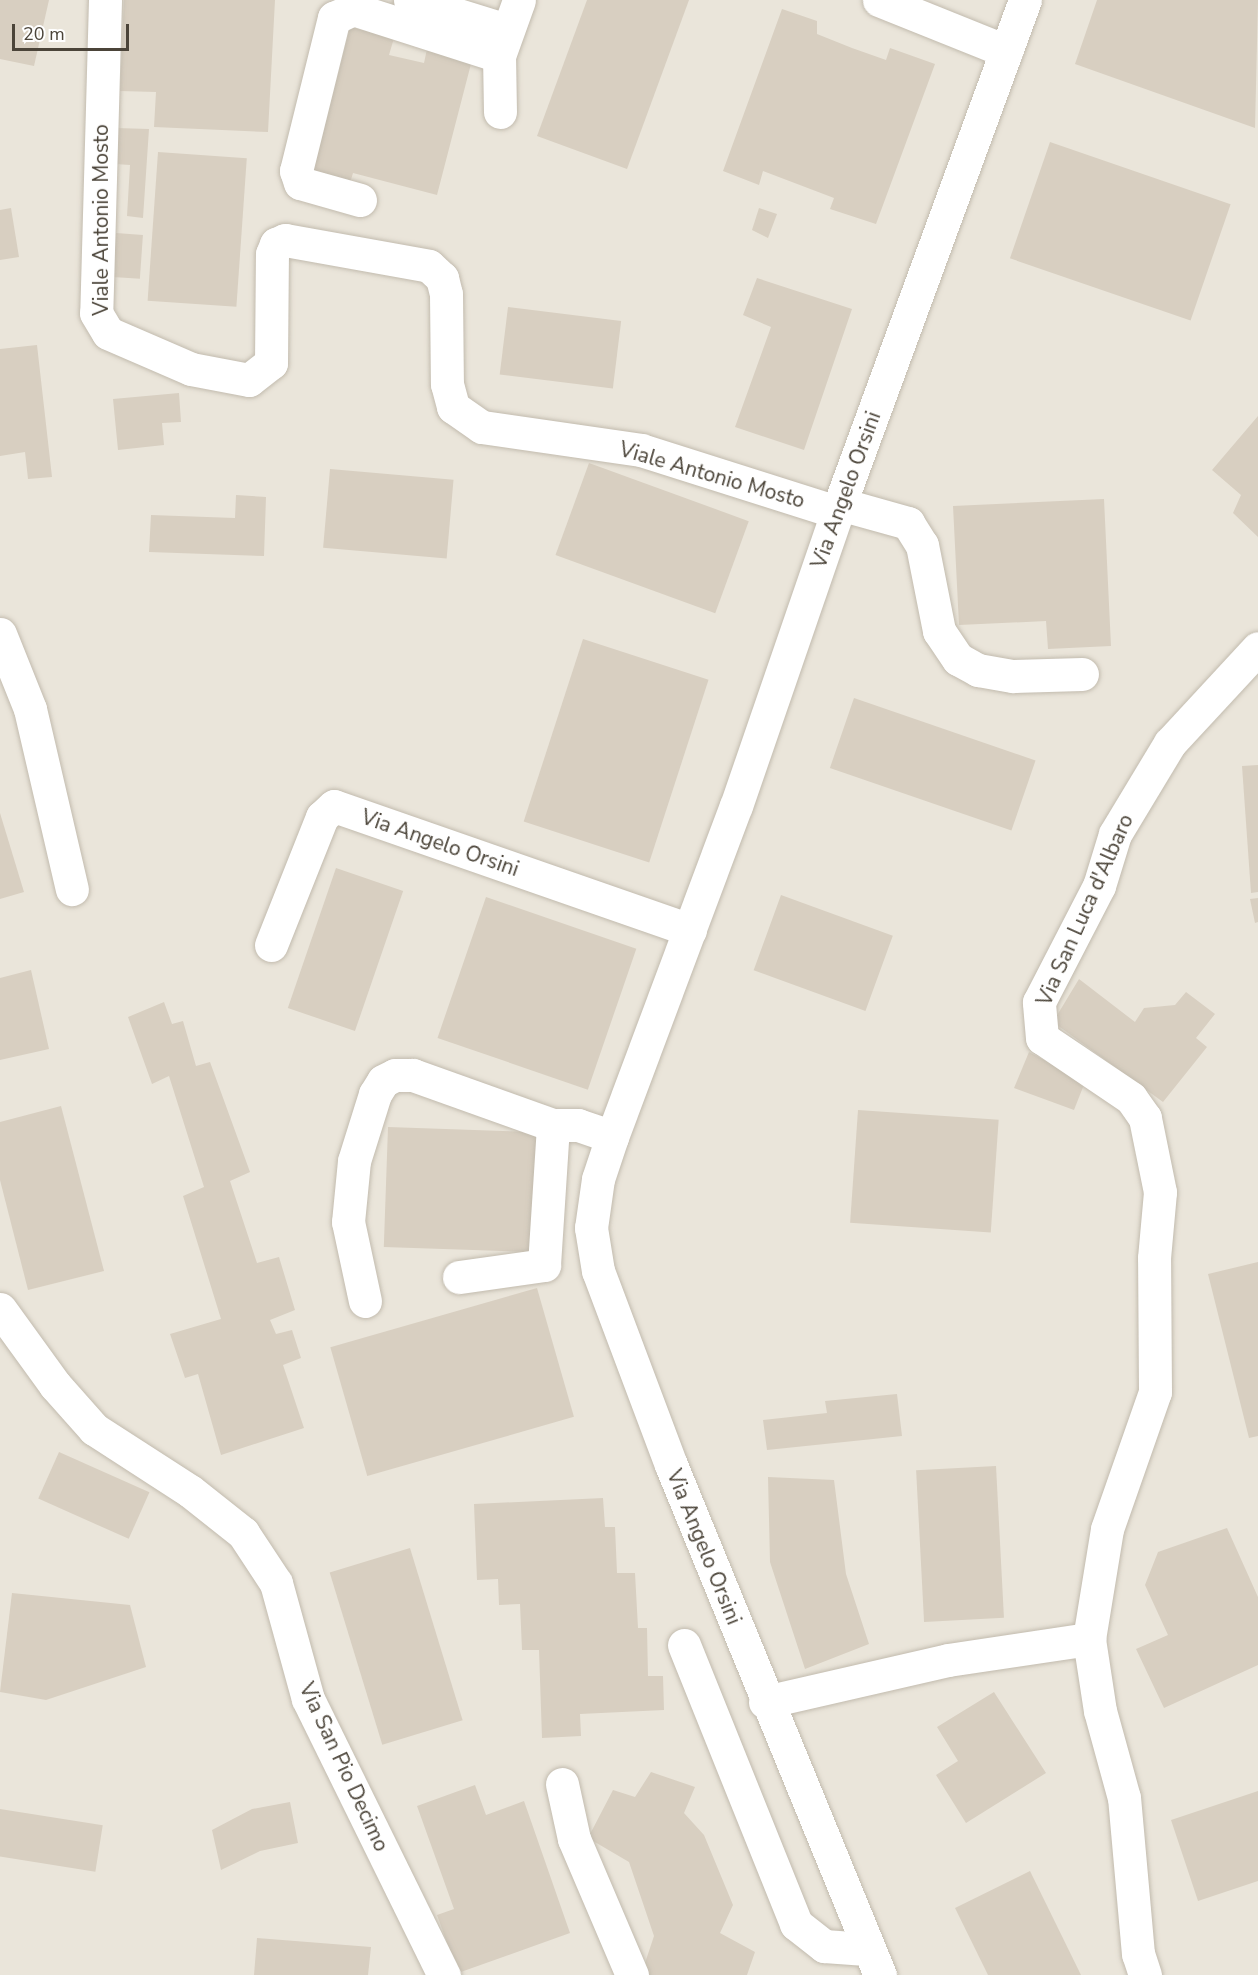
<!DOCTYPE html>
<style>
body{margin:0}
#map{position:relative;width:1258px;height:1975px;overflow:hidden;background:#f6f3ec;font-family:"Nunito Sans",sans-serif}
div>[style]{position:absolute}
[style*='--x']{left:calc(var(--x)*1px);top:calc(var(--y)*1px);width:calc(var(--w)*1px);rotate:calc(var(--a)*1deg)}
.residential>*{inset:0;background:#eae5da;transform-origin:0 0}
.building>*{inset:0;background:#d8cfc1;transform-origin:0 0}
.roads{filter:drop-shadow(0 0 2px #c2bbae) drop-shadow(0 0 2px #c2bbae)}
.minor>*{height:33px;margin:-16.5px;padding:0 16.5px;transform-origin:16.5px;border-radius:16.5px;background:#fff}
span{translate:-50% -50%;white-space:nowrap;text-align:center;line-height:1.15;-webkit-text-stroke:6px #fff;paint-order:stroke}
.street-label{font-size:21px;color:#4b4439}
.scale{position:absolute;left:12px;top:24px;width:117px;height:27px;box-sizing:border-box;border:3px solid #4b4439;border-top:0;padding-left:8px;font-size:18px;line-height:21px;white-space:nowrap;color:#4b4439;-webkit-text-stroke:4px #fff;paint-order:stroke}
</style>
<div id="map">
<div class="residential">
<div style="left:0;top:0;width:1258px;height:1975px"></div>
</div>
<div class="building">
<div style="clip-path:polygon(0 0,49px 0,34px 66px,0 59px)"></div>
<div style="clip-path:polygon(124px 0,275px 0,268px 132px,154px 127px,156px 92px,120px 91px)"></div>
<div style="clip-path:polygon(587px 0,689px 0,627px 169px,537px 136px)"></div>
<div style="clip-path:polygon(1097px 0,1258px 0,1255px 128px,1075px 64px)"></div>
<div style="clip-path:polygon(782px 9px,817px 21px,817px 34px,852px 48px,886px 60px,890px 48px,935px 64px,876px 224px,830px 209px,834px 198px,763px 171px,759px 185px,723px 171px)"></div>
<div style="clip-path:polygon(350px 27px,394px 38px,389px 55px,424px 63px,427px 49px,472px 60px,437px 195px,353px 173px,350px 183px,313px 173px)"></div>
<div style="clip-path:polygon(116px 128px,149px 129px,143px 218px,127px 216px,130px 165px,115px 164px)"></div>
<div style="left:1050px;top:142px;width:191px;height:123px;rotate:19deg"></div>
<div style="left:158px;top:152px;width:89px;height:149px;rotate:4deg"></div>
<div style="clip-path:polygon(11px 208px,19px 257px,0 260px,0 210px)"></div>
<div style="clip-path:polygon(759px 208px,777px 214px,768px 238px,752px 230px)"></div>
<div style="left:116px;top:233px;width:27px;height:44px;rotate:4deg"></div>
<div style="clip-path:polygon(757px 278px,852px 309px,804px 450px,735px 427px,771px 327px,743px 315px)"></div>
<div style="left:508px;top:307px;width:114px;height:68px;rotate:7deg"></div>
<div style="clip-path:polygon(37px 345px,52px 477px,28px 479px,25px 452px,0 456px,0 349px)"></div>
<div style="clip-path:polygon(179px 393px,181px 422px,162px 423px,164px 445px,118px 450px,113px 399px)"></div>
<div style="clip-path:polygon(1258px 416px,1258px 537px,1233px 513px,1241px 495px,1212px 470px)"></div>
<div style="left:589px;top:463px;width:170px;height:98px;rotate:20deg"></div>
<div style="left:330px;top:469px;width:124px;height:79px;rotate:5deg"></div>
<div style="clip-path:polygon(236px 495px,266px 497px,264px 556px,149px 552px,151px 515px,235px 518px)"></div>
<div style="clip-path:polygon(1104px 499px,1111px 646px,1048px 649px,1046px 621px,959px 625px,953px 506px)"></div>
<div style="left:583px;top:639px;width:132px;height:192px;rotate:18deg"></div>
<div style="left:854px;top:698px;width:192px;height:74px;rotate:19deg"></div>
<div style="clip-path:polygon(1258px 765px,1258px 892px,1251px 893px,1242px 766px)"></div>
<div style="clip-path:polygon(0 813px,24px 892px,0 899px)"></div>
<div style="left:336px;top:868px;width:71px;height:148px;rotate:19deg"></div>
<div style="left:781px;top:895px;width:119px;height:80px;rotate:20deg"></div>
<div style="left:486px;top:897px;width:159px;height:149px;rotate:19deg"></div>
<div style="clip-path:polygon(1258px 898px,1258px 922px,1255px 923px,1250px 899px)"></div>
<div style="clip-path:polygon(31px 970px,49px 1049px,0 1060px,0 978px)"></div>
<div style="clip-path:polygon(1079px 979px,1135px 1022px,1144px 1008px,1175px 1005px,1186px 992px,1215px 1014px,1196px 1038px,1207px 1047px,1163px 1102px,1053px 1022px)"></div>
<div style="clip-path:polygon(164px 1002px,172px 1024px,183px 1021px,196px 1066px,210px 1062px,250px 1172px,230px 1181px,257px 1263px,279px 1257px,295px 1310px,270px 1320px,276px 1334px,292px 1330px,301px 1358px,283px 1365px,304px 1428px,221px 1455px,198px 1374px,185px 1378px,170px 1334px,221px 1319px,183px 1196px,204px 1187px,169px 1076px,152px 1084px,128px 1017px)"></div>
<div style="clip-path:polygon(1029px 1052px,1085px 1082px,1074px 1110px,1014px 1088px)"></div>
<div style="clip-path:polygon(61px 1106px,104px 1271px,28px 1290px,0 1180px,0 1122px)"></div>
<div style="left:858px;top:1110px;width:141px;height:113px;rotate:4deg"></div>
<div style="left:388px;top:1127px;width:149px;height:120px;rotate:2deg"></div>
<div style="clip-path:polygon(1258px 1262px,1258px 1436px,1249px 1438px,1208px 1274px)"></div>
<div style="left:537px;top:1288px;width:134px;height:215px;rotate:74deg"></div>
<div style="clip-path:polygon(897px 1394px,902px 1436px,767px 1450px,763px 1420px,827px 1413px,825px 1401px)"></div>
<div style="left:59px;top:1452px;width:99px;height:51px;rotate:24deg"></div>
<div style="left:996px;top:1466px;width:152px;height:80px;rotate:87deg"></div>
<div style="clip-path:polygon(768px 1477px,834px 1480px,846px 1574px,869px 1644px,805px 1669px,770px 1562px)"></div>
<div style="clip-path:polygon(603px 1498px,605px 1527px,615px 1527px,617px 1573px,635px 1573px,638px 1628px,647px 1628px,648px 1676px,663px 1676px,664px 1710px,580px 1714px,581px 1736px,542px 1738px,539px 1650px,522px 1650px,520px 1604px,499px 1605px,498px 1579px,477px 1580px,474px 1504px)"></div>
<div style="clip-path:polygon(1227px 1528px,1258px 1597px,1258px 1665px,1164px 1708px,1136px 1649px,1168px 1635px,1145px 1585px,1158px 1552px)"></div>
<div style="left:410px;top:1548px;width:180px;height:84px;rotate:73deg"></div>
<div style="clip-path:polygon(12px 1593px,130px 1605px,146px 1667px,46px 1700px,0 1692px)"></div>
<div style="clip-path:polygon(994px 1692px,1046px 1773px,966px 1823px,936px 1775px,958px 1761px,937px 1727px)"></div>
<div style="clip-path:polygon(651px 1772px,695px 1787px,684px 1813px,704px 1835px,733px 1905px,720px 1933px,755px 1952px,747px 1975px,641px 1975px,654px 1936px,629px 1862px,588px 1838px,613px 1790px,635px 1797px)"></div>
<div style="clip-path:polygon(475px 1785px,486px 1815px,524px 1801px,570px 1933px,458px 1973px,437px 1915px,454px 1909px,417px 1806px)"></div>
<div style="clip-path:polygon(1258px 1791px,1258px 1881px,1198px 1901px,1171px 1820px)"></div>
<div style="clip-path:polygon(290px 1802px,298px 1843px,260px 1851px,221px 1870px,212px 1830px,252px 1809px)"></div>
<div style="left:0;top:1809px;width:104px;height:47px;rotate:9deg"></div>
<div style="clip-path:polygon(1030px 1871px,1081px 1975px,988px 1975px,955px 1908px)"></div>
<div style="clip-path:polygon(257px 1938px,371px 1947px,368px 1975px,254px 1975px)"></div>
</div>
<div class="roads">
<div class="minor">
<div style="--x:105;--y:0;--w:313;--a:91.6"></div>
<div style="--x:96;--y:313;--w:23;--a:59"></div>
<div style="--x:108;--y:333;--w:90;--a:23.4"></div>
<div style="--x:191;--y:369;--w:59;--a:10.7"></div>
<div style="--x:249;--y:380;--w:28;--a:-38"></div>
<div style="--x:271;--y:363;--w:109;--a:-89.5"></div>
<div style="--x:272;--y:254;--w:11;--a:-68"></div>
<div style="--x:276;--y:244;--w:10;--a:-24"></div>
<div style="--x:285;--y:240;--w:146;--a:10.2"></div>
<div style="--x:429;--y:266;--w:18;--a:43"></div>
<div style="--x:442;--y:278;--w:16;--a:76"></div>
<div style="--x:446;--y:294;--w:90;--a:89.4"></div>
<div style="--x:447;--y:384;--w:24;--a:75"></div>
<div style="--x:453;--y:407;--w:35;--a:35"></div>
<div style="--x:482;--y:427;--w:161;--a:8.2"></div>
<div style="--x:641;--y:450;--w:206;--a:17.6"></div>
<div style="--x:410;--y:0;--w:102;--a:17.2"></div>
<div style="--x:879;--y:0;--w:137;--a:21.9"></div>
<div style="--x:500;--y:112;--w:56;--a:-91"></div>
<div style="--x:499;--y:56;--w:59;--a:-70.3"></div>
<div style="--x:360;--y:200;--w:62;--a:-164.2"></div>
<div style="--x:300;--y:183;--w:13;--a:-108"></div>
<div style="--x:296;--y:171;--w:158;--a:-76.1"></div>
<div style="--x:334;--y:18;--w:21;--a:-25"></div>
<div style="--x:353;--y:9;--w:153;--a:17.8"></div>
<div style="--x:840;--y:504;--w:71;--a:15.6"></div>
<div style="--x:908;--y:523;--w:26;--a:58"></div>
<div style="--x:922;--y:545;--w:88;--a:78.8"></div>
<div style="--x:939;--y:631;--w:34;--a:56"></div>
<div style="--x:958;--y:659;--w:23;--a:29"></div>
<div style="--x:978;--y:670;--w:36;--a:10"></div>
<div style="--x:1013;--y:676;--w:69;--a:-1.7"></div>
<div style="--x:0;--y:634;--w:81;--a:68.2"></div>
<div style="--x:30;--y:709;--w:185;--a:76.9"></div>
<div style="--x:271;--y:945;--w:138;--a:-68.3"></div>
<div style="--x:322;--y:817;--w:16;--a:-43"></div>
<div style="--x:334;--y:806;--w:377;--a:19.2"></div>
<div style="--x:459;--y:1277;--w:86;--a:-8"></div>
<div style="--x:544;--y:1265;--w:140;--a:-86.3"></div>
<div style="--x:553;--y:1125;--w:25;--a:0"></div>
<div style="--x:578;--y:1125;--w:36;--a:19"></div>
<div style="--x:365;--y:1301;--w:81;--a:-102.1"></div>
<div style="--x:348;--y:1222;--w:61;--a:-84.4"></div>
<div style="--x:354;--y:1161;--w:70;--a:-72.6"></div>
<div style="--x:375;--y:1094;--w:15;--a:-58"></div>
<div style="--x:383;--y:1081;--w:13;--a:-27"></div>
<div style="--x:395;--y:1075;--w:18;--a:0"></div>
<div style="--x:413;--y:1075;--w:149;--a:19.7"></div>
<div style="--x:0;--y:1309;--w:94;--a:54.1"></div>
<div style="--x:55;--y:1385;--w:59;--a:48.4"></div>
<div style="--x:94;--y:1429;--w:114;--a:32.9"></div>
<div style="--x:190;--y:1491;--w:68;--a:38.4"></div>
<div style="--x:243;--y:1533;--w:60;--a:56.6"></div>
<div style="--x:276;--y:1583;--w:120;--a:74.6"></div>
<div style="--x:308;--y:1699;--w:308;--a:63.8"></div>
<div style="--x:684;--y:1645;--w:301;--a:68.1"></div>
<div style="--x:796;--y:1924;--w:36;--a:38"></div>
<div style="--x:824;--y:1946;--w:42;--a:4.1"></div>
<div style="--x:765;--y:1702;--w:188;--a:-12.9"></div>
<div style="--x:948;--y:1660;--w:143;--a:-8.5"></div>
<div style="--x:562;--y:1784;--w:56;--a:77.7"></div>
<div style="--x:574;--y:1839;--w:148;--a:66.9"></div>
<div style="--x:880;--y:1975;--w:551;--a:-112.28"></div>
<div style="--x:671;--y:1465;--w:207;--a:-110.6"></div>
<div style="--x:598;--y:1271;--w:44;--a:-99.2"></div>
<div style="--x:591;--y:1228;--w:49;--a:-81.9"></div>
<div style="--x:598;--y:1179;--w:44;--a:-71.6"></div>
<div style="--x:612;--y:1137;--w:353;--a:-69.5"></div>
<div style="--x:736;--y:806;--w:311;--a:-71"></div>
<div style="--x:837;--y:512;--w:545;--a:-69.84"></div>
<div style="--x:1145;--y:1975;--w:22;--a:-108"></div>
<div style="--x:1138;--y:1954;--w:157;--a:-95.1"></div>
<div style="--x:1124;--y:1798;--w:90;--a:-105.4"></div>
<div style="--x:1100;--y:1711;--w:73;--a:-98.7"></div>
<div style="--x:1089;--y:1639;--w:111;--a:-80.7"></div>
<div style="--x:1107;--y:1529;--w:145;--a:-70.7"></div>
<div style="--x:1155;--y:1392;--w:134;--a:-90.4"></div>
<div style="--x:1154;--y:1258;--w:66;--a:-84.8"></div>
<div style="--x:1160;--y:1192;--w:76;--a:-101.5"></div>
<div style="--x:1145;--y:1118;--w:24;--a:-125"></div>
<div style="--x:1131;--y:1098;--w:107;--a:-146"></div>
<div style="--x:1042;--y:1038;--w:36;--a:-95"></div>
<div style="--x:1039;--y:1002;--w:131;--a:-62.7"></div>
<div style="--x:1099;--y:886;--w:54;--a:-72.9"></div>
<div style="--x:1115;--y:834;--w:106;--a:-58.9"></div>
<div style="--x:1170;--y:743;--w:129;--a:-47.2"></div>
</div>
</div>
<div class="street-label">
<span style="left:101px;top:220px;rotate:-90deg">Viale Antonio Mosto</span>
<span style="left:712px;top:475px;rotate:16deg">Viale Antonio Mosto</span>
<span style="left:846px;top:490px;rotate:-70deg">Via Angelo Orsini</span>
<span style="left:440px;top:843px;rotate:19deg">Via Angelo Orsini</span>
<span style="left:1085px;top:910px;rotate:-66deg">Via San Luca d'Albaro</span>
<span style="left:704px;top:1547px;rotate:68deg">Via Angelo Orsini</span>
<span style="left:344px;top:1767px;rotate:65deg">Via San Pio Decimo</span>
</div>
<div class="scale">20 m</div>
</div>
